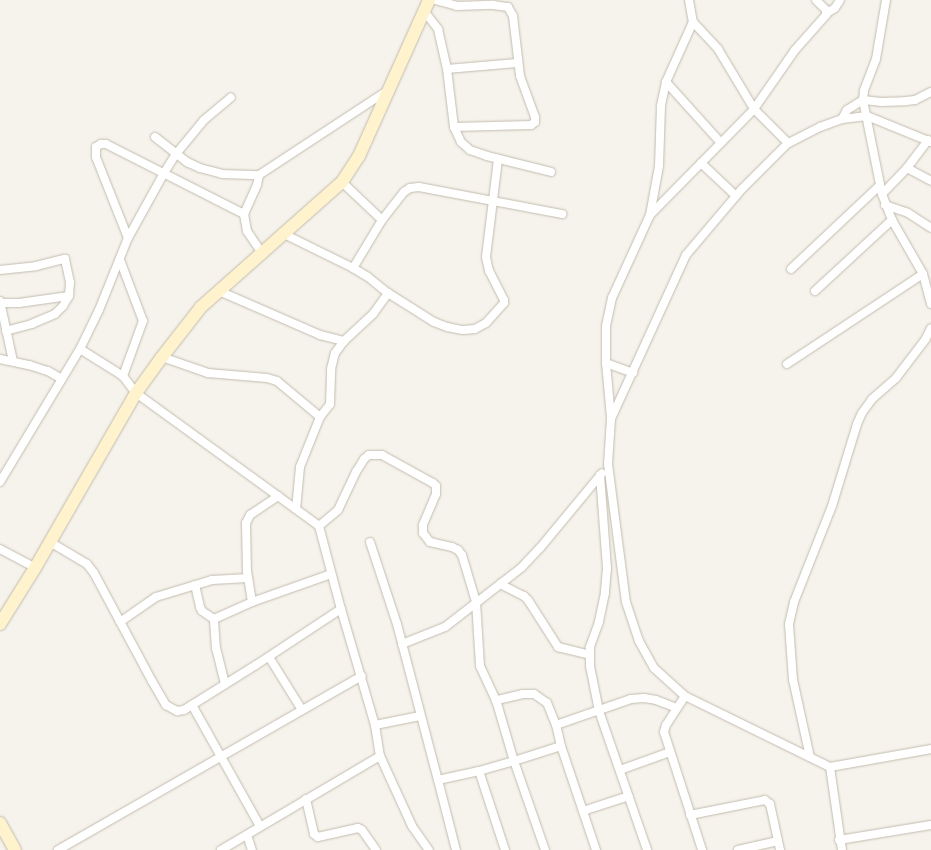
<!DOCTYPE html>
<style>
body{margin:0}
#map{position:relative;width:931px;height:850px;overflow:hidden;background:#f6f3ec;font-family:Signika,sans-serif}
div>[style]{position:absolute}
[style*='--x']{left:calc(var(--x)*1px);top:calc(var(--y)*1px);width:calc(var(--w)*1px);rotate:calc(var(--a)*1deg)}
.roads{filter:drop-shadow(0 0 1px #c2bbae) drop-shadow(0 0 1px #c2bbae)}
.street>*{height:8px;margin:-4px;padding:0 4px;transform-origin:4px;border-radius:4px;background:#fff}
.secondary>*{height:12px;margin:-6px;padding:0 6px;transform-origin:6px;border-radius:6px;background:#fff3cd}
span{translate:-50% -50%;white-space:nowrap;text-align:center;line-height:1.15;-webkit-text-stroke:3px #fff;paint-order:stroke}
</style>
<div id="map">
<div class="roads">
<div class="street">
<div style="--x:435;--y:0;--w:23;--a:15"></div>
<div style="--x:457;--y:6;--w:36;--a:-2"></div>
<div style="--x:493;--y:5;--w:15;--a:8"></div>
<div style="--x:508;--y:7;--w:10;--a:61"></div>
<div style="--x:513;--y:16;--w:60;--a:83.3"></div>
<div style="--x:520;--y:76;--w:44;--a:69.9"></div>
<div style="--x:535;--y:117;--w:5;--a:90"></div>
<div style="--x:535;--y:122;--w:5;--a:143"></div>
<div style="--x:531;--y:125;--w:77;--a:178.5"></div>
<div style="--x:689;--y:0;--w:22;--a:80"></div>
<div style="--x:693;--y:22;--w:37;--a:47"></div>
<div style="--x:718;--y:49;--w:70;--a:59"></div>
<div style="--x:754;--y:109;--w:48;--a:45"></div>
<div style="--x:886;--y:0;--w:60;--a:99.6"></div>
<div style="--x:876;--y:59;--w:34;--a:111"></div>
<div style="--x:864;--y:91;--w:9;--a:96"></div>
<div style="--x:863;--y:100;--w:96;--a:78.6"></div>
<div style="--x:882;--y:194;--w:28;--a:69"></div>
<div style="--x:892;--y:220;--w:62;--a:60.1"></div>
<div style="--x:923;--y:274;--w:31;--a:75"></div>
<div style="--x:424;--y:11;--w:23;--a:52"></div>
<div style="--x:438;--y:29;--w:41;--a:77.3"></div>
<div style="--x:447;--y:69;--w:58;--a:83.1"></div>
<div style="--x:454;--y:127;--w:17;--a:65"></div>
<div style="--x:461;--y:142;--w:12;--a:42"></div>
<div style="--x:470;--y:150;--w:18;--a:19"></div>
<div style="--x:487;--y:156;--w:66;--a:14"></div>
<div style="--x:827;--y:13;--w:9;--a:-32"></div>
<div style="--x:835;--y:8;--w:9;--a:-58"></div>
<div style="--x:693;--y:22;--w:66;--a:114.2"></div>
<div style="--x:666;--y:82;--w:82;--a:48"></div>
<div style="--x:447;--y:69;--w:70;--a:-4.9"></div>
<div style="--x:666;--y:82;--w:25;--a:102"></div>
<div style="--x:661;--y:106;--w:60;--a:91.9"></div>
<div style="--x:659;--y:166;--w:50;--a:100.4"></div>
<div style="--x:650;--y:215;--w:148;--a:-45.5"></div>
<div style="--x:754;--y:109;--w:72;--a:-55.2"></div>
<div style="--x:795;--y:50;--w:47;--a:-48.5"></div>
<div style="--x:826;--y:15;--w:5;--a:-90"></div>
<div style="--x:826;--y:10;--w:14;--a:-135"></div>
<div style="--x:842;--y:119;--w:10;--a:-61"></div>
<div style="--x:847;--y:110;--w:19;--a:-32"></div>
<div style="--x:863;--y:100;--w:18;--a:6"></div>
<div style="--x:881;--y:102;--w:25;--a:-2"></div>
<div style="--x:906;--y:101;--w:9;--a:-6"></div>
<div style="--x:915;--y:100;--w:18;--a:-27"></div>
<div style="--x:155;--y:137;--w:41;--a:38"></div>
<div style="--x:187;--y:162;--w:14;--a:25"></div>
<div style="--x:200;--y:168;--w:23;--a:15"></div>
<div style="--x:222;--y:174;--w:37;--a:2"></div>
<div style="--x:259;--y:175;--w:153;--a:-33.3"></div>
<div style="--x:931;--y:142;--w:69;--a:-157.9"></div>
<div style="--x:867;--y:116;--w:25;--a:173"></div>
<div style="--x:842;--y:119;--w:23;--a:160"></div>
<div style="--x:820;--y:127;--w:36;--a:153"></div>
<div style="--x:788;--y:143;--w:66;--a:135"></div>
<div style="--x:741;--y:190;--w:85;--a:130.2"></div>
<div style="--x:686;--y:255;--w:180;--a:114.6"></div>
<div style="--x:611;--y:419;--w:45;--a:93.8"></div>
<div style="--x:608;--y:464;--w:139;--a:82.6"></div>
<div style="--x:626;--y:602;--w:41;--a:71.6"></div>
<div style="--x:639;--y:641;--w:31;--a:61"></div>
<div style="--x:654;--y:668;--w:42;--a:42.1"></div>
<div style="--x:685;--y:696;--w:161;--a:26.1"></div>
<div style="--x:830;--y:767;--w:103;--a:-10.1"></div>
<div style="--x:701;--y:163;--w:48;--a:43.3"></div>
<div style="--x:907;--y:168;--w:27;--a:28"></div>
<div style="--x:259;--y:175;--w:10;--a:101"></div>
<div style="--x:257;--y:185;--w:32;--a:114"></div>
<div style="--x:244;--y:214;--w:17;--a:80"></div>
<div style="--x:247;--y:231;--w:27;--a:56"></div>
<div style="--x:342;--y:182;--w:55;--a:43.5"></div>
<div style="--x:382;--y:220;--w:36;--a:-52"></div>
<div style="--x:404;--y:192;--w:7;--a:-34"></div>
<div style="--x:410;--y:188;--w:9;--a:-6"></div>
<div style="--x:419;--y:187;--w:146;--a:10.7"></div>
<div style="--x:882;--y:194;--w:36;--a:-46"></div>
<div style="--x:907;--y:168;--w:35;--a:-53"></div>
<div style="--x:885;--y:205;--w:24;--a:19"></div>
<div style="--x:908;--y:213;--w:27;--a:33"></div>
<div style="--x:382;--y:220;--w:56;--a:121.1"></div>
<div style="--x:353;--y:268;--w:17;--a:31"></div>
<div style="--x:368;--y:277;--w:26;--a:39"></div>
<div style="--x:388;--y:293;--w:54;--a:32.2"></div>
<div style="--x:434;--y:322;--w:14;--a:21"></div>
<div style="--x:447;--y:327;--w:16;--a:11"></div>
<div style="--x:463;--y:330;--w:12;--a:-5"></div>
<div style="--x:475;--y:329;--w:13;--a:-29"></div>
<div style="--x:486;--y:323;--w:27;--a:-48"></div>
<div style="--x:504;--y:303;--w:3;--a:-90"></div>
<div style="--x:504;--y:300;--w:33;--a:-117"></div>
<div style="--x:489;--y:271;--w:14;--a:-102"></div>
<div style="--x:486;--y:257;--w:99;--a:-83"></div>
<div style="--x:284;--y:234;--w:77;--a:26.2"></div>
<div style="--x:128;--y:238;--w:87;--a:-111.6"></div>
<div style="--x:96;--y:157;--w:10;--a:-90"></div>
<div style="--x:96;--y:147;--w:6;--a:-31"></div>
<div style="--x:101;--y:144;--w:5;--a:0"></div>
<div style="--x:106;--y:144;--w:155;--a:26.9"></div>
<div style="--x:120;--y:260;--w:65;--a:69.3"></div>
<div style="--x:143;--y:321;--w:59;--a:110"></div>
<div style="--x:791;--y:269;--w:122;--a:-43.3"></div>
<div style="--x:0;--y:270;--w:36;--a:-6"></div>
<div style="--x:36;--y:266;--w:30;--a:-14"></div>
<div style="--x:65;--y:259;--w:24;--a:78"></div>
<div style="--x:70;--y:282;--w:14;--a:94"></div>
<div style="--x:69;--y:296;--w:12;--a:121"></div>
<div style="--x:63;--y:306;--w:11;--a:135"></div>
<div style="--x:55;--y:314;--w:25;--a:157"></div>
<div style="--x:32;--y:324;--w:27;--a:165"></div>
<div style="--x:219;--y:291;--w:110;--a:23.5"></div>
<div style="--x:320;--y:335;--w:25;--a:14"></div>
<div style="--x:815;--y:291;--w:105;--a:-42.7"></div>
<div style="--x:0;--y:301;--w:61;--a:77.8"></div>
<div style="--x:0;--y:303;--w:19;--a:0"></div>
<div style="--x:19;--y:303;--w:50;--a:-8"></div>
<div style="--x:80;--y:349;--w:51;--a:32.1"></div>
<div style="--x:123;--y:376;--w:21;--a:53"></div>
<div style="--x:136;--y:393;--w:226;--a:36"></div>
<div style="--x:319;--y:526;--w:86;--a:75.2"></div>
<div style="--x:341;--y:609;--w:121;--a:73.7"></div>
<div style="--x:375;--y:725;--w:31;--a:81"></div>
<div style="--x:380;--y:756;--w:77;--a:65.4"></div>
<div style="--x:412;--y:826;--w:29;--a:55"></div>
<div style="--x:162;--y:357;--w:49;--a:19.2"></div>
<div style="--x:208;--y:373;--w:59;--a:4.8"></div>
<div style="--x:267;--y:378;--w:10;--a:17"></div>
<div style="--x:277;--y:381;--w:56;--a:39.9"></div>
<div style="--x:320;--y:417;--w:54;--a:111.8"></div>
<div style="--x:300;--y:467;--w:42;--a:95.4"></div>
<div style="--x:0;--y:359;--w:30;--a:12"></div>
<div style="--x:29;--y:365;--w:20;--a:18"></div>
<div style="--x:48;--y:371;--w:16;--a:30"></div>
<div style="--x:606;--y:363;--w:29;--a:20"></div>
<div style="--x:787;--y:364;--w:163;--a:-33.5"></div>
<div style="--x:320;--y:417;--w:16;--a:-52"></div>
<div style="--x:330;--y:404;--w:35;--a:-88"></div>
<div style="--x:331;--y:369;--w:16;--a:-76"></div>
<div style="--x:335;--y:353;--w:15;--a:-53"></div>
<div style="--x:344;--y:341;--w:40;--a:-43"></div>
<div style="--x:373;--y:314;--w:26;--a:-54"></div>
<div style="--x:611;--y:418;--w:55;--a:-95.2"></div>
<div style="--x:606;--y:363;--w:37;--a:-90"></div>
<div style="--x:606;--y:326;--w:29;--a:-78"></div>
<div style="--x:612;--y:298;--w:91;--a:-65.4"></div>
<div style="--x:600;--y:475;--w:93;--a:85.7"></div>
<div style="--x:607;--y:568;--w:25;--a:95"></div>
<div style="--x:605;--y:593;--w:30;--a:102"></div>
<div style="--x:599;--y:622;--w:27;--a:110"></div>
<div style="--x:590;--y:647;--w:19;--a:90"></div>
<div style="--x:590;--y:666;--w:46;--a:78.7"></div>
<div style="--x:599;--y:711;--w:147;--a:70.9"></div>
<div style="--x:0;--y:482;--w:155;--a:-59"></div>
<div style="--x:80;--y:349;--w:43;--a:-64"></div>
<div style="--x:99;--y:310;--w:78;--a:-68.1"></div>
<div style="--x:128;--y:238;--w:74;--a:-61"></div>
<div style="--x:164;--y:173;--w:22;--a:-58"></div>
<div style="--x:176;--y:154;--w:44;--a:-50.5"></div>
<div style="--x:204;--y:120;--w:35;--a:-40"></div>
<div style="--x:319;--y:526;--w:25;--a:-40"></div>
<div style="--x:338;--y:510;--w:42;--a:-64.7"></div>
<div style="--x:356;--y:472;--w:15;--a:-58"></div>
<div style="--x:364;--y:459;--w:6;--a:-39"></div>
<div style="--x:369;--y:455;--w:13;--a:0"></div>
<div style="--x:382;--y:455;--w:58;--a:28.8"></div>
<div style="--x:433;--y:483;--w:4;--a:45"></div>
<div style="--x:436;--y:486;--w:8;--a:90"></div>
<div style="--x:436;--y:494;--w:34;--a:113"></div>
<div style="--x:423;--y:525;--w:8;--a:90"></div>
<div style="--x:423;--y:533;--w:11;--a:52"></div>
<div style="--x:430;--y:542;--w:23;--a:13"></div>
<div style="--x:452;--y:547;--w:7;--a:27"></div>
<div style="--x:458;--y:550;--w:6;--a:51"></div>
<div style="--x:462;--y:555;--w:49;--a:73.4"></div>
<div style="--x:476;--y:602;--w:64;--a:86.4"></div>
<div style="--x:480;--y:666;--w:38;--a:65"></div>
<div style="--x:50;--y:542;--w:43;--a:30.7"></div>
<div style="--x:87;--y:564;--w:11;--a:52"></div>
<div style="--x:94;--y:573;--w:123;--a:61.8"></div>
<div style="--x:152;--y:681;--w:28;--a:60"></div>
<div style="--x:166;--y:705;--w:13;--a:29"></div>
<div style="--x:177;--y:711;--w:7;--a:-8"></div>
<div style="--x:184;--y:710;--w:85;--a:-32"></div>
<div style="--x:256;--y:665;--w:102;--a:-33.4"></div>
<div style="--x:370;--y:542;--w:86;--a:71.8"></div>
<div style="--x:397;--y:624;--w:161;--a:75.3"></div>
<div style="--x:438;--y:780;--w:42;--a:-12.4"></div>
<div style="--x:479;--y:771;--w:36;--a:-16"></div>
<div style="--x:514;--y:761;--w:49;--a:-17.7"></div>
<div style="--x:561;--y:746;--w:22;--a:-103"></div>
<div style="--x:556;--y:725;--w:24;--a:-112"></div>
<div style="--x:547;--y:703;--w:16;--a:-145"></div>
<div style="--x:534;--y:694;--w:11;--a:180"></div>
<div style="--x:523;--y:694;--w:28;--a:167"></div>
<div style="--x:496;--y:700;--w:64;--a:73.6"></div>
<div style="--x:514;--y:761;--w:94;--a:70.8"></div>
<div style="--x:0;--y:549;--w:40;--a:28"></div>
<div style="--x:500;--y:584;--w:27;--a:27"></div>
<div style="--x:524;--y:596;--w:6;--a:45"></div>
<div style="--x:528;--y:600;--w:56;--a:57.4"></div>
<div style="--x:558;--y:647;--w:32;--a:14"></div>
<div style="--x:195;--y:585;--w:23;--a:77"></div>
<div style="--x:200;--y:607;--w:4;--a:63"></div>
<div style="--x:202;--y:611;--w:14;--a:34"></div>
<div style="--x:252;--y:602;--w:30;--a:-99"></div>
<div style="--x:247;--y:572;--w:49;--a:-91.2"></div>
<div style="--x:246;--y:523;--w:9;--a:-63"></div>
<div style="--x:250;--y:515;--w:34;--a:-34"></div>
<div style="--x:120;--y:622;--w:44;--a:-34.8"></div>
<div style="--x:156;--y:597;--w:59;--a:-16.9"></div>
<div style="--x:212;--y:580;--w:36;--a:-3"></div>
<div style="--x:402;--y:644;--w:46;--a:-21.6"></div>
<div style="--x:445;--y:627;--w:98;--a:-37.9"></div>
<div style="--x:522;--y:567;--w:26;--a:-47"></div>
<div style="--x:540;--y:548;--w:97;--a:-50.4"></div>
<div style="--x:269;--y:657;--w:62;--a:58.1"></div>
<div style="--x:225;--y:684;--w:36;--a:-104"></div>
<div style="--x:216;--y:649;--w:30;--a:-94"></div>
<div style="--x:214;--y:619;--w:42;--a:-24.1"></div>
<div style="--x:252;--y:602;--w:84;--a:-19.5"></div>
<div style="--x:685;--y:696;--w:35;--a:123"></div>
<div style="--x:666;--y:725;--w:7;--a:106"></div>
<div style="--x:664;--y:732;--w:124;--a:72.1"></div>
<div style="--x:192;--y:705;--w:139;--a:60.7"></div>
<div style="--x:375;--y:725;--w:46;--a:-11.3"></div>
<div style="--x:556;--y:725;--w:79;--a:-19.1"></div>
<div style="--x:631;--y:699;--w:13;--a:-4"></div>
<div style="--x:644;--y:698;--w:12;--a:9"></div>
<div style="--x:656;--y:700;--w:22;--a:21"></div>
<div style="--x:561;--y:746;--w:110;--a:71.4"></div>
<div style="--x:810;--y:757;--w:79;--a:-102.4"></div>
<div style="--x:793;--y:680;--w:56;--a:-94.1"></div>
<div style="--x:789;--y:624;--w:23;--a:-77"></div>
<div style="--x:794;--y:602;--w:103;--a:-68.4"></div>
<div style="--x:832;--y:506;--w:86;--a:-73"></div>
<div style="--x:857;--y:424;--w:12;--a:-66"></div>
<div style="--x:862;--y:413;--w:17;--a:-54"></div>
<div style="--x:872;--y:399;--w:32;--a:-41"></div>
<div style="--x:896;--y:378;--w:48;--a:-52.7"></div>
<div style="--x:925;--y:340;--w:13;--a:-63"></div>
<div style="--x:830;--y:767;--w:84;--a:81.8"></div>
<div style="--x:620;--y:770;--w:53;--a:-19.8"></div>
<div style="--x:479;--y:771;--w:83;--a:71.8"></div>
<div style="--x:438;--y:780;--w:72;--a:75.6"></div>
<div style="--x:306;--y:799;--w:36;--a:77"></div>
<div style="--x:314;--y:834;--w:5;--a:37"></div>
<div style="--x:318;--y:837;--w:41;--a:-12.7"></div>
<div style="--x:358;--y:828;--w:4;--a:27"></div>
<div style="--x:362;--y:830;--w:24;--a:55"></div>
<div style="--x:583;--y:811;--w:48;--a:-18.1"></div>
<div style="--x:690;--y:815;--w:76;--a:-11.3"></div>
<div style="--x:765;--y:800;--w:6;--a:39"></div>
<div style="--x:770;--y:804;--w:47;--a:77.7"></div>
<div style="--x:247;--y:835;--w:16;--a:72"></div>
<div style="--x:839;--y:840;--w:93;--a:-9.3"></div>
<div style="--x:58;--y:850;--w:350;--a:-29.8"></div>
<div style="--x:221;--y:850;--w:185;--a:-30.6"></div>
<div style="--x:738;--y:850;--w:41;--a:-12.7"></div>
</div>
<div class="secondary">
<div style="--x:0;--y:624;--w:66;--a:-58"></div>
<div style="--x:35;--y:568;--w:202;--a:-60"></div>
<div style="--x:136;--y:393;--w:44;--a:-54.2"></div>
<div style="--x:162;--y:357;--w:63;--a:-52"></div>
<div style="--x:201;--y:307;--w:188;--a:-41.6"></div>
<div style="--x:342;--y:182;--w:31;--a:-57"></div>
<div style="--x:359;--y:156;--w:171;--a:-65.8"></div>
<div style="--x:0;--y:823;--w:31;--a:61"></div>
</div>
</div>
</div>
